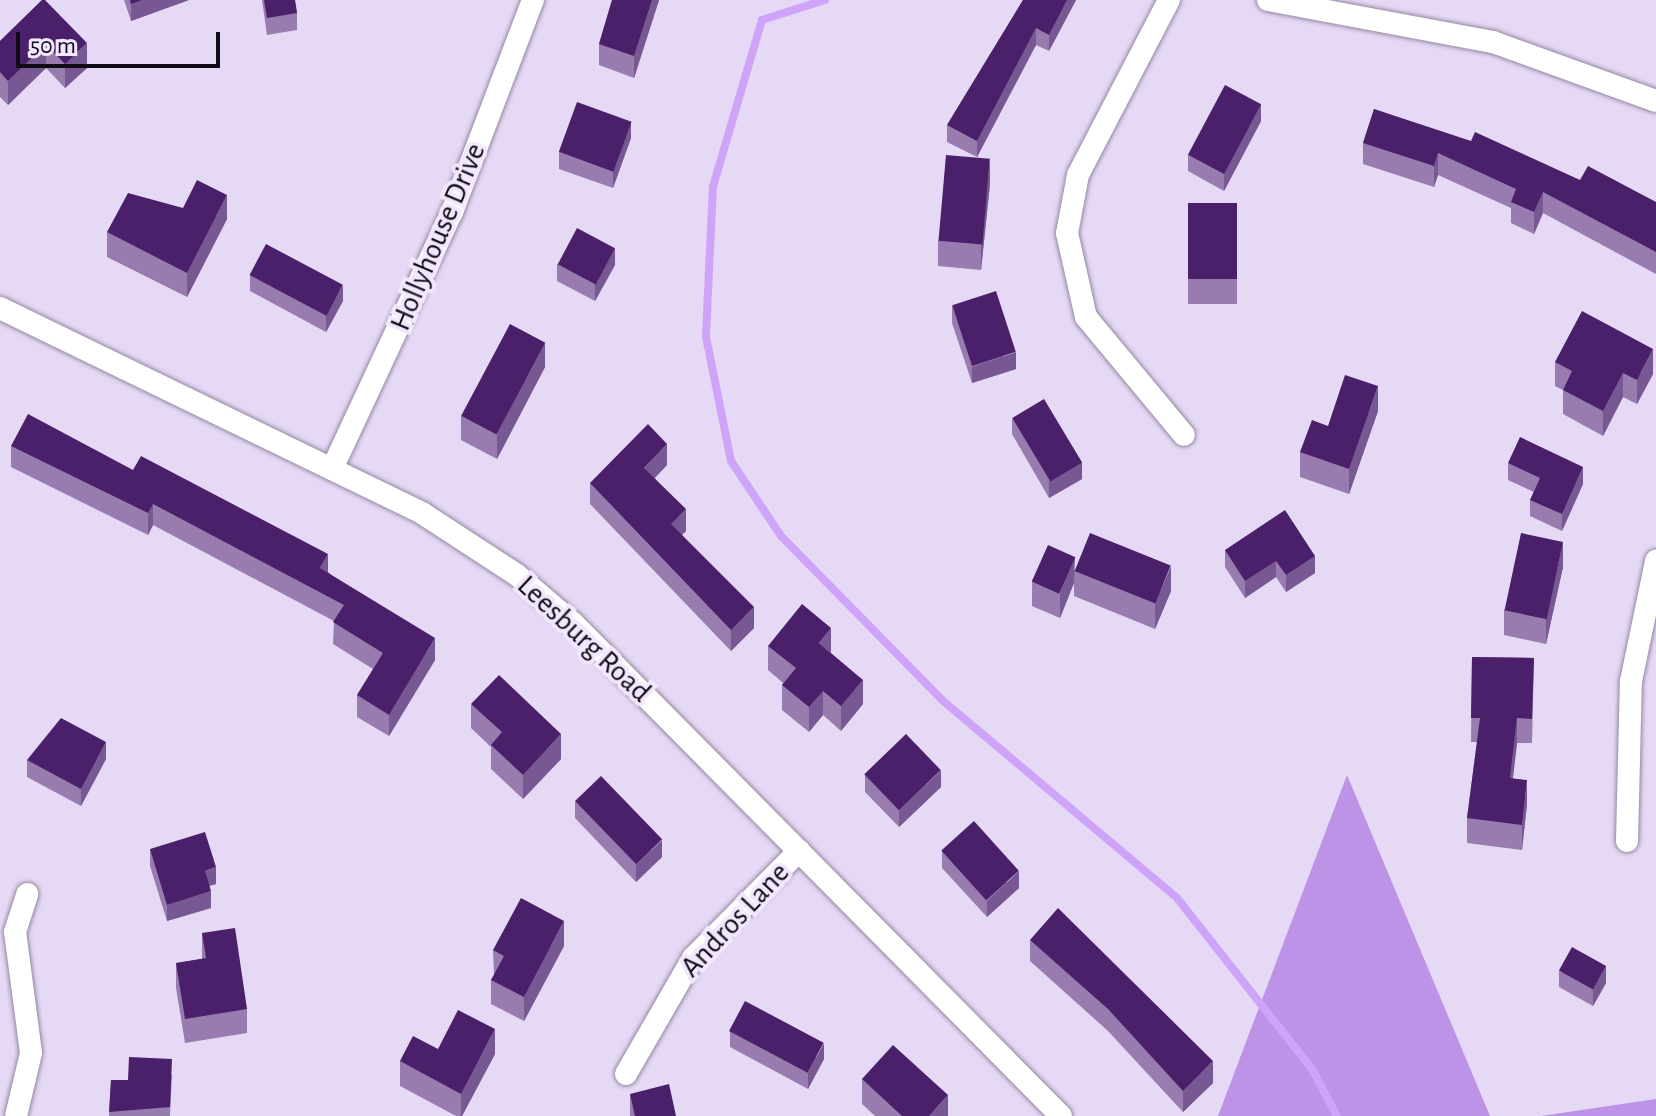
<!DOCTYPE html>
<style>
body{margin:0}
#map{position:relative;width:1656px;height:1116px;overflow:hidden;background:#e6d9f5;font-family:"Alegreya Sans",sans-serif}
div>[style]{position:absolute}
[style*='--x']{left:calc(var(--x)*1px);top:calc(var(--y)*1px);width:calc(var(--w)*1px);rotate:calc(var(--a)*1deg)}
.forest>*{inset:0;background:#bc93e6}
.stream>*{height:8px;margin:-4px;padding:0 4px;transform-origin:4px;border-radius:4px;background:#cda4f8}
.roads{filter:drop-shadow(0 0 2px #9488a2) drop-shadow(0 0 2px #9488a2)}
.minor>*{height:22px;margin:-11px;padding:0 11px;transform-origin:11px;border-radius:11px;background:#fff}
.wall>*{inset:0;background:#987caf;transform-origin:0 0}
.shaded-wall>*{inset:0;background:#785893}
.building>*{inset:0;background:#492069;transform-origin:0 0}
span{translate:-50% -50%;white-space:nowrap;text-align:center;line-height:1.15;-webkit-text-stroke:8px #f2e7fe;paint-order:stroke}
.street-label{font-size:30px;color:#100b14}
.scale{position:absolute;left:16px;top:32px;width:204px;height:36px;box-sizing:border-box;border:4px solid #100b14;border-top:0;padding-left:10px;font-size:24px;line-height:28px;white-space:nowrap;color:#100b14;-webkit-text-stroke:6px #f2e7fe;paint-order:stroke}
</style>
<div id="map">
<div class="forest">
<div style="clip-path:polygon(1347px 775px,1490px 1116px,1218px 1116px)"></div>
<div style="clip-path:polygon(1656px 1099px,1656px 1116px,1541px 1116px)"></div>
</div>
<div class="stream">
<div style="--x:825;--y:0;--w:66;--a:162.4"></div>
<div style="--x:762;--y:20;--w:173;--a:106.4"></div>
<div style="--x:713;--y:186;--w:151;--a:92.7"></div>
<div style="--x:706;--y:337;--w:126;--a:78.6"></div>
<div style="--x:731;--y:461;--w:90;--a:56.3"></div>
<div style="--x:781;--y:536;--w:230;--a:45.5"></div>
<div style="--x:942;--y:700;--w:307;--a:40.1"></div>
<div style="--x:1177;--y:898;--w:218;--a:51.7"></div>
<div style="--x:1312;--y:1069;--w:53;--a:62"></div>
</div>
<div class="roads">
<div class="minor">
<div style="--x:1169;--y:0;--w:197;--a:117.5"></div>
<div style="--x:1078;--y:175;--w:59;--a:100.7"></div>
<div style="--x:1067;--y:233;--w:86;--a:77.3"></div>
<div style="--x:1086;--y:317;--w:153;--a:50.3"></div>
<div style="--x:1268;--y:0;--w:229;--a:10.6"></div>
<div style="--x:1493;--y:42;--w:173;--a:19.9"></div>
<div style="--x:0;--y:308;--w:469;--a:25.9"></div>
<div style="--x:422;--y:513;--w:113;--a:33.1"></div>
<div style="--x:517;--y:575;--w:75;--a:40.7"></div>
<div style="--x:574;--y:624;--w:692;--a:45.29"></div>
<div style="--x:332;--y:469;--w:284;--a:-65"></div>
<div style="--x:452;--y:212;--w:227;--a:-69.1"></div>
<div style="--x:1627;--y:841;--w:160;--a:-88.6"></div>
<div style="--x:1631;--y:681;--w:123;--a:-78.2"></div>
<div style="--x:626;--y:1074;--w:134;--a:-60"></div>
<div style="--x:693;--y:958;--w:151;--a:-45.3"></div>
<div style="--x:16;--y:1116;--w:65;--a:-76.6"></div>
<div style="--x:31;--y:1053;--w:122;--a:-97.5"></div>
<div style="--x:15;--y:932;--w:40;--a:-72"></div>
</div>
</div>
<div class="wall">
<div style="clip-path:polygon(42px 0,87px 68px,65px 88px,46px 68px,8px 105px,0 97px,0 41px)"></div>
<div style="clip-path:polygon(124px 0,189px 0,131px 21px)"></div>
<div style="clip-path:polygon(262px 0,295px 0,297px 13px,297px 30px,267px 35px)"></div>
<div style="clip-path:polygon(612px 0,659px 0,634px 78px,599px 65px,599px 44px)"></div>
<div style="clip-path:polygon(1023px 0,1076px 0,1049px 51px,1036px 45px,977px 157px,947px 142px,947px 125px)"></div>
<div style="clip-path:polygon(1374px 109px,1580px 180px,1656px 202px,1656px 274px,1543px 213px,1534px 234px,1511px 223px,1511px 208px,1438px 175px,1434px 187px,1363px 164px,1363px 143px)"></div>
<div style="clip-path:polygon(1261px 121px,1224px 191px,1188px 171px,1188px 155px)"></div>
<div style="clip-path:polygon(631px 138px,613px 188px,559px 169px,559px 152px)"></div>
<div style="clip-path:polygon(990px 184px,981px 270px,938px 266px,938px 241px)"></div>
<div style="left:1188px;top:203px;width:49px;height:101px"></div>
<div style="clip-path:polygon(183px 208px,227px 219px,187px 297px,107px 257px,107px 232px)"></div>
<div style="clip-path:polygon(557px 264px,615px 265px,595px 301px,557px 281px)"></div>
<div style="clip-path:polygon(250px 275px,343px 301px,326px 332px,250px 291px)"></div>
<div style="clip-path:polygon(952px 306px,1016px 369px,972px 383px,952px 323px)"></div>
<div style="clip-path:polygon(1555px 362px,1653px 374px,1637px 404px,1623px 397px,1603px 436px,1563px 414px,1563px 390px,1555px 386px)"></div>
<div style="clip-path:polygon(545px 367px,497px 459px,461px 440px,461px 416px)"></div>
<div style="clip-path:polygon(1378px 411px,1349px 494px,1300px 477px,1300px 452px,1328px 426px)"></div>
<div style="clip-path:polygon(1012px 418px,1082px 479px,1049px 498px,1012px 434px)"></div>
<div style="clip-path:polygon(11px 446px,328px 572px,435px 660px,389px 736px,357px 717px,357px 695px,373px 669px,333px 644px,334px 621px,153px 525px,148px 535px,11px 467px)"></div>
<div style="clip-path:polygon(1508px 463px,1583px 484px,1562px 531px,1530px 516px,1530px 500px,1534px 492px,1508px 480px)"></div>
<div style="clip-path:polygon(667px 465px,655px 478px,686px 531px,682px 535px,754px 628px,731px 651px,590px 504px,590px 483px)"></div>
<div style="clip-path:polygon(1225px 550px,1315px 556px,1315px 573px,1286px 592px,1276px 577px,1245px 598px,1225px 567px)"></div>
<div style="clip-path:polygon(1563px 567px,1546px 644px,1504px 635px,1504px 610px)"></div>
<div style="clip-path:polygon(1075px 570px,1171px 591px,1155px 629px,1074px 596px,1074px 583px,1060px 618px,1032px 606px,1032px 582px)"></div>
<div style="clip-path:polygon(768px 646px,831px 653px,863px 704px,841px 731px,823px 715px,809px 732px,782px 710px,782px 685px,783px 683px,768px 670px)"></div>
<div style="clip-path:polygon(1472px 657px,1534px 658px,1532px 743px,1517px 743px,1513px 778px,1527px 804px,1522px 850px,1467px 843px,1467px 818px,1477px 742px,1471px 742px)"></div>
<div style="clip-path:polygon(471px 704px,561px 759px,523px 799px,491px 769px,491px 747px,471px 728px)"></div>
<div style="clip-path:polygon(106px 759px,81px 806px,27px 777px,27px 760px)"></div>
<div style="clip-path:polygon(865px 775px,941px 787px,899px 827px,865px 792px)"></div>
<div style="clip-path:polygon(575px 801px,662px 857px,636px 882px,575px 818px)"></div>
<div style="clip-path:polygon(150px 849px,216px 884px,209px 886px,211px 908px,167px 921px,150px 866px)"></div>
<div style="clip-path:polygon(942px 851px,1019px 888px,987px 917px,942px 868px)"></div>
<div style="clip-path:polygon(202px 933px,247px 1009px,247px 1033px,185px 1043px,176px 988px,176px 963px,202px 959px)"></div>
<div style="clip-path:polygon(1030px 940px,1213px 1083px,1183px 1112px,1108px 1031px,1030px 961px)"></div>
<div style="clip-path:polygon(564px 946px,524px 1021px,491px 1004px,491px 980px,494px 975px,493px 950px)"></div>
<div style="clip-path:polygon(1559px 971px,1606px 983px,1593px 1006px,1559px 987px)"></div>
<div style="clip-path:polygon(730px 1031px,824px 1059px,808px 1089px,730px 1047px)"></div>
<div style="clip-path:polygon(438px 1049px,495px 1054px,462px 1116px,456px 1116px,400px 1086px,400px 1061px)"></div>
<div style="clip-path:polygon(172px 1075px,170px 1116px,109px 1116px,111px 1080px,128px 1080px)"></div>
<div style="clip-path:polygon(862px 1079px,948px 1116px,875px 1116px,862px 1104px)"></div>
<div style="clip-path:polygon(630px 1094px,676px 1116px,630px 1116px)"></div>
</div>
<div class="shaded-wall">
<div style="clip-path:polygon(142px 0,189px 0,131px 21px,131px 4px)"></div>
<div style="clip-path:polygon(652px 0,659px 0,634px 78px,634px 56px)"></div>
<div style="clip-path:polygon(1067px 0,1076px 0,1049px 51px,1049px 35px)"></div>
<div style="clip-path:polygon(1036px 28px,1036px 45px,977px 157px,977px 141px)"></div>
<div style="clip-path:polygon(87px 43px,87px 68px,65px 88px,65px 64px)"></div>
<div style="clip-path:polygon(46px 44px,46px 68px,8px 105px,8px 81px)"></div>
<div style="clip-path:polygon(1261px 104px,1261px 121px,1224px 191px,1224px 174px)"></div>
<div style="clip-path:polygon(631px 122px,631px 138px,613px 188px,613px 172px)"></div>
<div style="clip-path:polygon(1438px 153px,1438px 175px,1434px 187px,1434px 166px)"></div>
<div style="clip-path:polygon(990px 159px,990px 184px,981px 270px,981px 246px)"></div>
<div style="clip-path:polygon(1543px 192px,1543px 213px,1534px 234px,1534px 212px)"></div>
<div style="clip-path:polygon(227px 195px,227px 219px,187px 297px,187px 273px)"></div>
<div style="clip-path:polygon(615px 248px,615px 265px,595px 301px,595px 284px)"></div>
<div style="clip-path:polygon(343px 285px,343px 301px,326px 332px,326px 315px)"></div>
<div style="clip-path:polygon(545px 343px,545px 367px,497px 459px,497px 434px)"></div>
<div style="clip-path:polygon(1653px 349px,1653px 374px,1637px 404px,1637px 380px)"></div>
<div style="clip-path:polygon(1016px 352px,1016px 369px,972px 383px,972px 367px)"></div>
<div style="clip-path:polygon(1623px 373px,1623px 397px,1603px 436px,1603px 411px)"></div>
<div style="clip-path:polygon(1378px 386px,1378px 411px,1349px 494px,1349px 469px)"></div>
<div style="clip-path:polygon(667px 444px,667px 465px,644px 489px,644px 468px)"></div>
<div style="clip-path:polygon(1082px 462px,1082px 479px,1049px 498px,1049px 481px)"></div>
<div style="clip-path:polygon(1583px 467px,1583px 484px,1562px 531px,1562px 514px)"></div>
<div style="clip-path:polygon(153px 504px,153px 525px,148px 535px,148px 513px)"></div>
<div style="clip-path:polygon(686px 509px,686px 531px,671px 545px,671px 524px)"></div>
<div style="clip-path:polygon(1563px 542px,1563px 567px,1546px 644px,1546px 619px)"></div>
<div style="clip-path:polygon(328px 554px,328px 576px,320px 568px)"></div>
<div style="clip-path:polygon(1315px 556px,1315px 573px,1286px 592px,1286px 575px)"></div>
<div style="clip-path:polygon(1075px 557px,1074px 583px,1060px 618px,1060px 593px)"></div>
<div style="clip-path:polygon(1276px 561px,1276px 577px,1245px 598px,1245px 581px)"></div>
<div style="clip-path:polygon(1171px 566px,1171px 591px,1155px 629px,1155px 604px)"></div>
<div style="clip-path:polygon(754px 607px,754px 628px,731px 651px,731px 630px)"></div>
<div style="clip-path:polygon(831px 628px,831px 653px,819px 643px)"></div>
<div style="clip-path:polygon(435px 638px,435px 660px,389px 736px,389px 715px)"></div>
<div style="clip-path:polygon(863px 680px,863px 704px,841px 731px,841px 706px)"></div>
<div style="clip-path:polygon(823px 691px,823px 715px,809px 732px,809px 707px)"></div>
<div style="clip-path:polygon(1517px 718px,1517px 743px,1510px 802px,1510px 778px)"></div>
<div style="clip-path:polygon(561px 734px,561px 759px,523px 799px,523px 775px)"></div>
<div style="clip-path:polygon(106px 742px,106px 759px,81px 806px,81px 789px)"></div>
<div style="clip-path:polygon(941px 770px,941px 787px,899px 827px,899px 811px)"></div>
<div style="clip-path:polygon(1527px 780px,1527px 804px,1522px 850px,1522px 825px)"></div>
<div style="clip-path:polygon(662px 840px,662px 857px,636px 882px,636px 865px)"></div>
<div style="clip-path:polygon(216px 867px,216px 884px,205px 887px,205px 871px)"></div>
<div style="clip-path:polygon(1019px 871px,1019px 888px,987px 917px,987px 901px)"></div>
<div style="clip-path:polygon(211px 891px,211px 908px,167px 921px,167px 905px)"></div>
<div style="clip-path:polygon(564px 921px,564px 946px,524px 1021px,524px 997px)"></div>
<div style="clip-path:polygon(1606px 966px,1606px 983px,1593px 1006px,1593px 990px)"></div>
<div style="clip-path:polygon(495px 1029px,495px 1054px,462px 1116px,461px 1116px,461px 1094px)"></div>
<div style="clip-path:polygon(824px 1043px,824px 1059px,808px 1089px,808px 1073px)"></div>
<div style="clip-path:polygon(1213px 1061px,1213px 1083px,1183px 1112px,1183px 1091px)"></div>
<div style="clip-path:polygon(948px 1095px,948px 1116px,929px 1116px)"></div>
</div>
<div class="building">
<div style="clip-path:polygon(42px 0,45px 0,87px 43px,65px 64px,46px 44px,8px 81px,0 72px,0 41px)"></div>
<div style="clip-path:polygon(130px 0,142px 0,131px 4px)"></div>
<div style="clip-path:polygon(264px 0,295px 0,297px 13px,267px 18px)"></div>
<div style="clip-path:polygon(612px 0,652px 0,634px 56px,599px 44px)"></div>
<div style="clip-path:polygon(1023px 0,1067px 0,1049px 35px,1036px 28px,977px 141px,947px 125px)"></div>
<div style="left:1225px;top:85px;width:41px;height:79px;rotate:28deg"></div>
<div style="left:577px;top:102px;width:58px;height:53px;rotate:20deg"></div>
<div style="clip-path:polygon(1374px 109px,1471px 141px,1475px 132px,1580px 180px,1588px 166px,1656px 202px,1656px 252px,1543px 192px,1534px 212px,1511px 202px,1516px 189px,1438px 153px,1434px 166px,1363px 143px)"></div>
<div style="left:946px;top:155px;width:44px;height:86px;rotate:5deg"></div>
<div style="clip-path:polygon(197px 180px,227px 195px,187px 273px,107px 232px,128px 193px,183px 208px)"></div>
<div style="left:1188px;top:203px;width:49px;height:76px"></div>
<div style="left:577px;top:228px;width:43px;height:41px;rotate:28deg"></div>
<div style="left:266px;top:244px;width:87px;height:35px;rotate:28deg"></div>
<div style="left:996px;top:291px;width:64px;height:46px;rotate:72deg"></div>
<div style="clip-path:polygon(1582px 311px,1653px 349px,1637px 380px,1623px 373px,1603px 411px,1563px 390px,1572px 371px,1555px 362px)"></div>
<div style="left:510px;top:324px;width:40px;height:104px;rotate:28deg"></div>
<div style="clip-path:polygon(1345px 375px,1378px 386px,1349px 469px,1300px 452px,1312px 420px,1328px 426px)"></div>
<div style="left:1044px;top:399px;width:74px;height:37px;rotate:59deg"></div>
<div style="clip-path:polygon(28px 414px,133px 470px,141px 456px,328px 554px,320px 568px,435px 638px,389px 715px,357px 695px,383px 653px,333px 622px,344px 605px,153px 504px,148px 513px,11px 446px)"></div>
<div style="clip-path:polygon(648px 424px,667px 444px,644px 468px,686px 509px,671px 524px,754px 607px,731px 630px,590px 483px)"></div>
<div style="clip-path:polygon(1520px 437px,1583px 467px,1562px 514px,1530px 500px,1540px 478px,1508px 463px)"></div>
<div style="clip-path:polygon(1285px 510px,1315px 556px,1286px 575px,1276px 561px,1245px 581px,1225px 550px)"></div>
<div style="left:1090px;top:533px;width:87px;height:41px;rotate:22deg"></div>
<div style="left:1521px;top:533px;width:43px;height:79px;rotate:12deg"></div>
<div style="left:1048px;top:545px;width:30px;height:40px;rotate:24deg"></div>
<div style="clip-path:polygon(802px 604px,831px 628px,819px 643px,863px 680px,841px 706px,823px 691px,809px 707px,782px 685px,796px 668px,768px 646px)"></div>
<div style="clip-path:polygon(1472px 657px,1534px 658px,1532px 719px,1517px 718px,1510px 778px,1527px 780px,1522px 825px,1467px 818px,1480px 718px,1471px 718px)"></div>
<div style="clip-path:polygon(499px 675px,561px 734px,523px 775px,491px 745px,502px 732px,471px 704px)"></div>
<div style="clip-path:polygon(61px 718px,106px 742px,81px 789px,27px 760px)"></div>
<div style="left:906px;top:734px;width:50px;height:58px;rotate:46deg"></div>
<div style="left:601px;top:776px;width:88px;height:36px;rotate:46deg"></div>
<div style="left:974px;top:821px;width:67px;height:44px;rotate:48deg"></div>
<div style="clip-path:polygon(205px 832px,216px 867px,205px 871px,211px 891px,167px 905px,150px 849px)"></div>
<div style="clip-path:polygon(521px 898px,564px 921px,524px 997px,491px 980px,504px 956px,493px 950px)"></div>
<div style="clip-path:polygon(1058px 908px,1213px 1061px,1183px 1091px,1108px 1009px,1030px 940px)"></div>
<div style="clip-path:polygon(235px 928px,247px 1009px,185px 1019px,176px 963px,206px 958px,202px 933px)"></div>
<div style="left:1572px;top:947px;width:39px;height:27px;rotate:29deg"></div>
<div style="left:745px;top:1001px;width:89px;height:34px;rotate:28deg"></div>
<div style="clip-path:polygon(458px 1010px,495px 1029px,461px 1094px,400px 1061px,413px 1036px,438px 1049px)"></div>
<div style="clip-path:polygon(893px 1045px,948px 1095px,929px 1116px,902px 1116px,862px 1079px)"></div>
<div style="clip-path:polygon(129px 1057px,172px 1059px,170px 1107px,109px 1112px,111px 1080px,128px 1080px)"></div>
<div style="clip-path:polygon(669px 1084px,676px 1116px,635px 1116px,630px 1094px)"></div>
</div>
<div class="street-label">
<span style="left:438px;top:237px;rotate:-67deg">Hollyhouse Drive</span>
<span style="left:584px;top:639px;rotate:43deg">Leesburg Road</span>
<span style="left:735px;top:920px;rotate:-47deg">Andros Lane</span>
</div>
<div class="scale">50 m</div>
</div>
